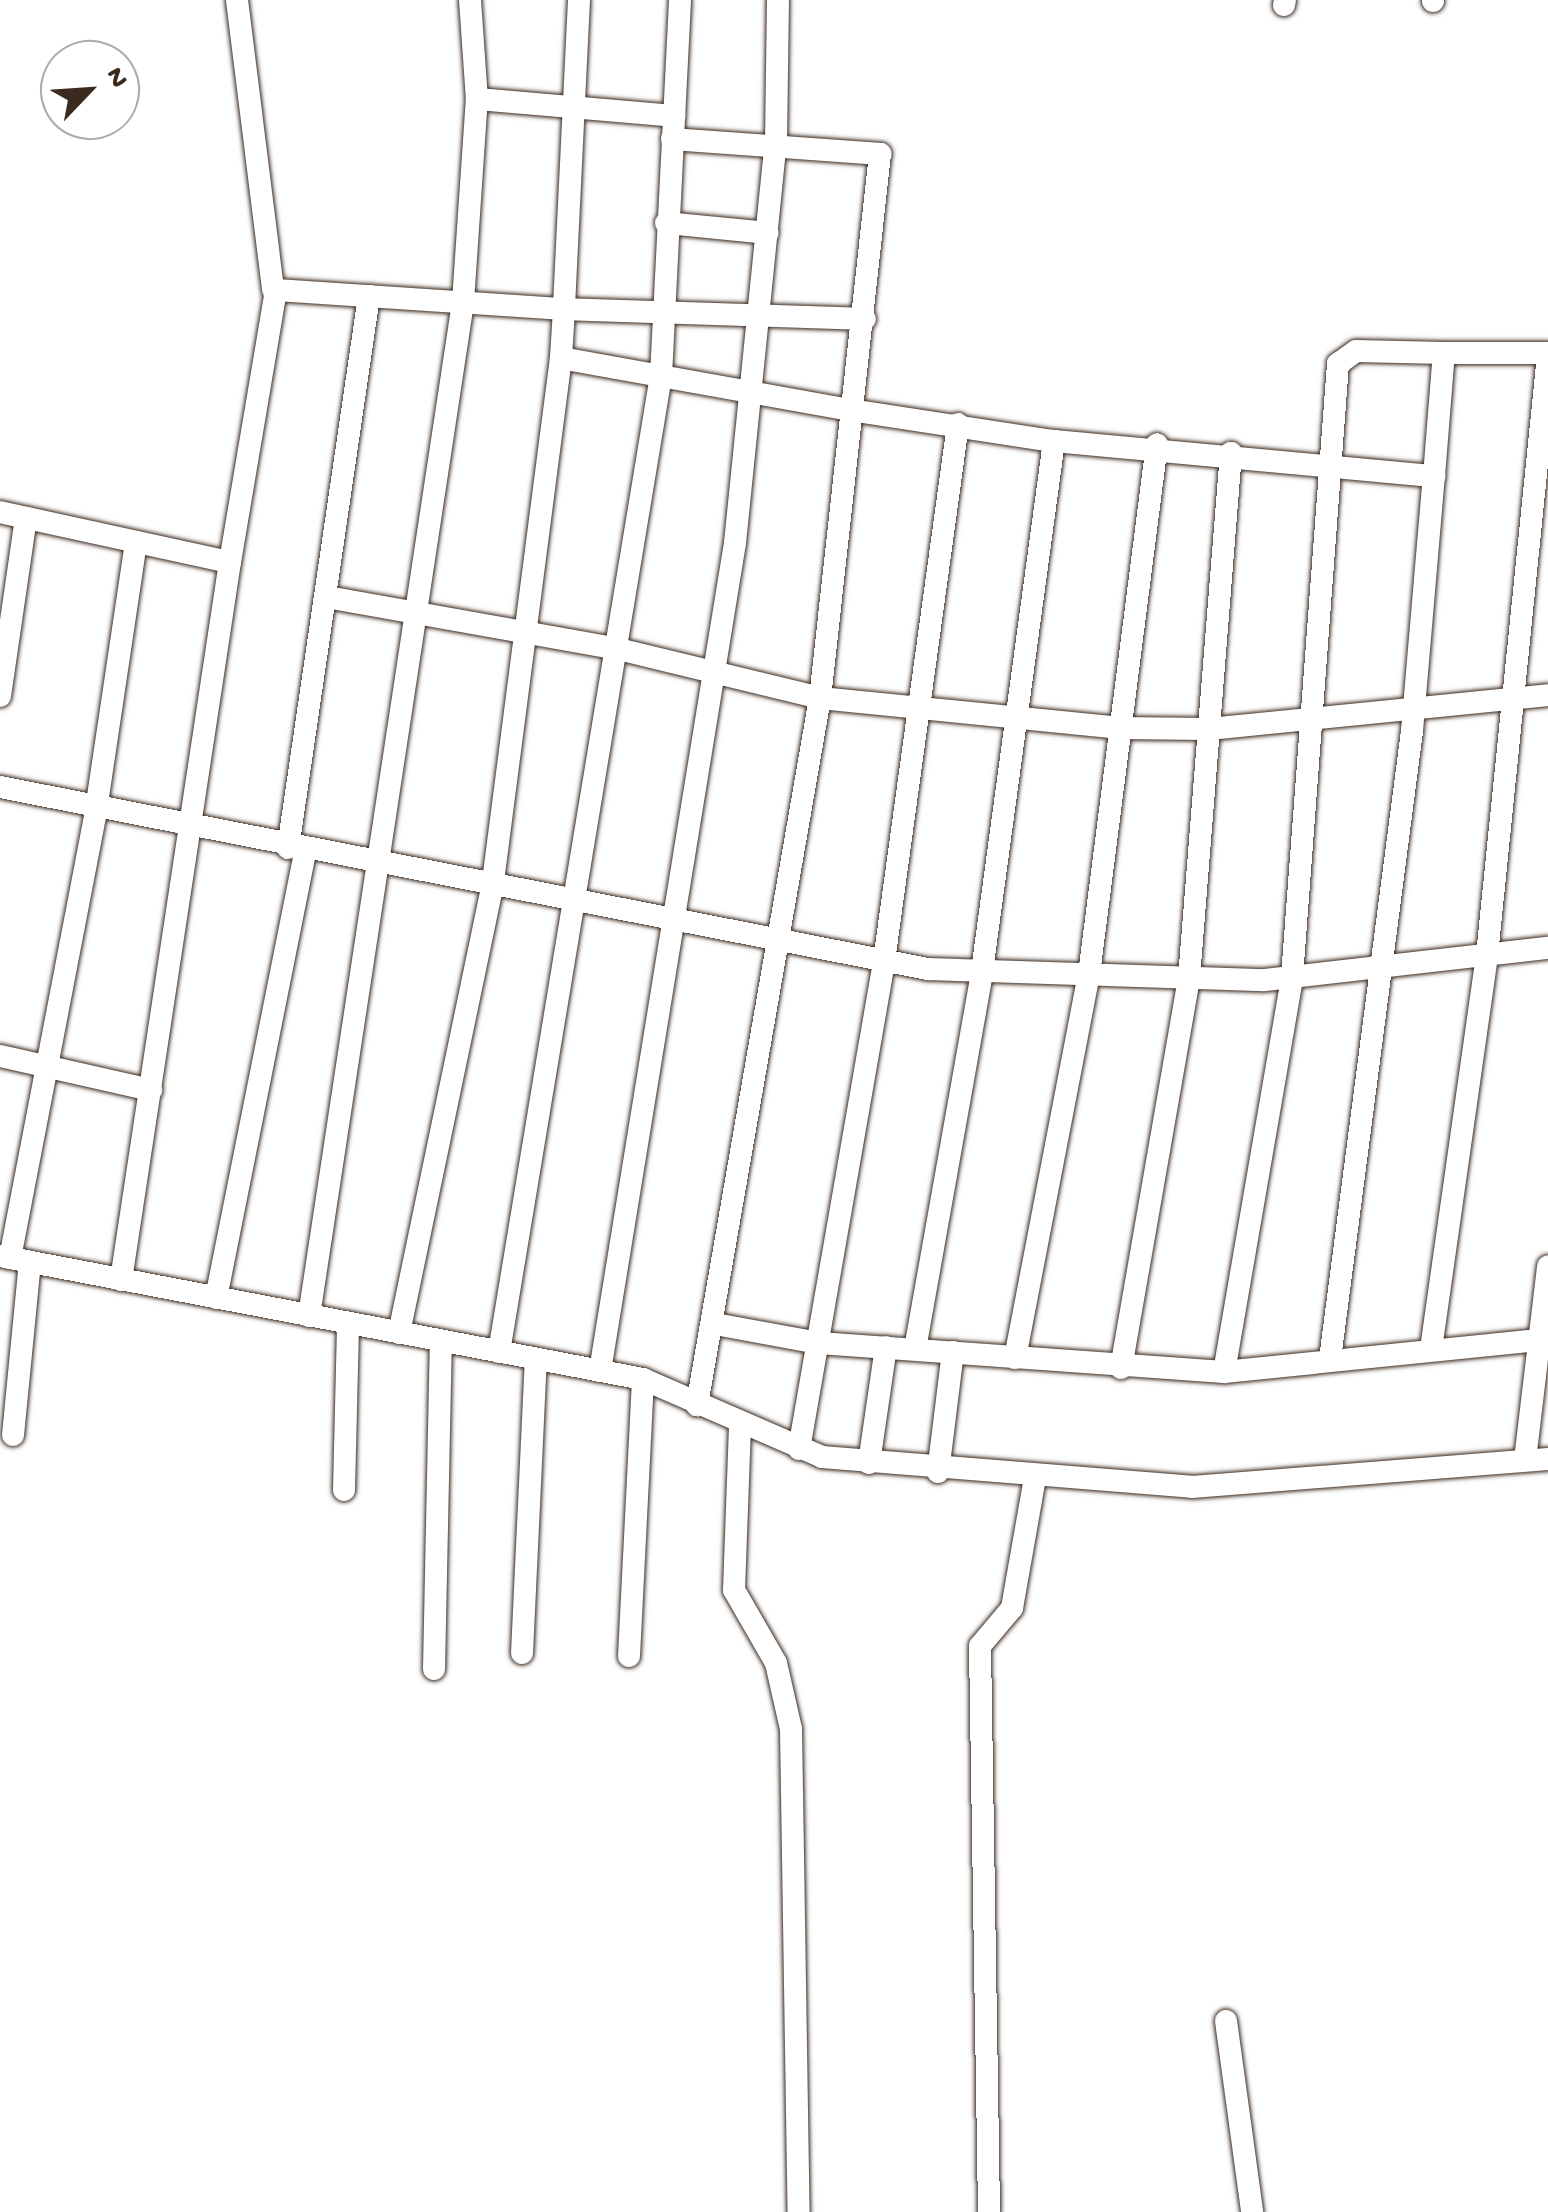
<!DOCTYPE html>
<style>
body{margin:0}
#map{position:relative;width:1548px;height:2212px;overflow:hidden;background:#fff;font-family:"Gochi Hand",sans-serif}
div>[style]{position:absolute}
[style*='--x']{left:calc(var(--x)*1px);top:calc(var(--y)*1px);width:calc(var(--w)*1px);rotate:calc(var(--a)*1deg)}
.roads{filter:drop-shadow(0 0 2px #3b2a1e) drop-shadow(0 0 2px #3b2a1e)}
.minor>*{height:22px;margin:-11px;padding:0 11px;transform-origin:11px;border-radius:11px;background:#fff}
span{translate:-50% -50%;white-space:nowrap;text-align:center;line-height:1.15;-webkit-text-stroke:8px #fff;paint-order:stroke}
.north{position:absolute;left:40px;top:40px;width:100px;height:100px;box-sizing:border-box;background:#fff;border:2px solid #b1aaa5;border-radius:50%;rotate:65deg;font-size:28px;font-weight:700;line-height:40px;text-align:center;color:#3b2a1e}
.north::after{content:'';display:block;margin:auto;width:35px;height:45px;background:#3b2a1e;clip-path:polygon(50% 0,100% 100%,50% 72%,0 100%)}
</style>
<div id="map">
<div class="roads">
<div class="minor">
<div style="--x:237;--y:0;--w:292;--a:82.9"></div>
<div style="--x:470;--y:0;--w:99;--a:86"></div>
<div style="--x:579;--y:0;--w:309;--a:92.8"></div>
<div style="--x:564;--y:309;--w:301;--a:1.9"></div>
<div style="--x:1433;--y:1;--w:1;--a:-90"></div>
<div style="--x:1284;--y:5;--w:5;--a:-79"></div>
<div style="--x:672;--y:139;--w:209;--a:4.1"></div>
<div style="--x:880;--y:154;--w:547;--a:96.29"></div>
<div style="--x:820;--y:698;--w:718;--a:99.87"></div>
<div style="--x:666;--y:223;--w:102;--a:5.6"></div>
<div style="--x:0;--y:512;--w:235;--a:12.3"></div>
<div style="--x:230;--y:562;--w:276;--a:-80.4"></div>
<div style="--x:276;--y:290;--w:289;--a:3.8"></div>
<div style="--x:564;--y:309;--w:49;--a:93.5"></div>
<div style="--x:561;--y:358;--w:301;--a:10.2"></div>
<div style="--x:857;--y:411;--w:199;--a:8.7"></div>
<div style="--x:1054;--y:441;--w:382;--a:5.3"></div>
<div style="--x:1434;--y:476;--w:123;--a:-85.4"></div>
<div style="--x:1444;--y:353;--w:104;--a:0"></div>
<div style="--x:327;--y:597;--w:296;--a:10.1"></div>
<div style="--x:618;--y:649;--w:208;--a:13.6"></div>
<div style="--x:820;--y:698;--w:300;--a:5.7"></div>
<div style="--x:1118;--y:728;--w:91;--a:0.6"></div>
<div style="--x:1209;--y:729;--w:341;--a:-5.7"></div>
<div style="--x:0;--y:696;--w:180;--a:-81.7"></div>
<div style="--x:0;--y:787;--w:946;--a:11.1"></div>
<div style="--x:928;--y:969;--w:337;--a:1.9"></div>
<div style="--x:1265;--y:980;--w:285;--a:-6.5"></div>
<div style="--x:288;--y:848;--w:558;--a:-81.65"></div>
<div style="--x:0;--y:1056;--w:155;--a:12.7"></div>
<div style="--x:0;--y:1256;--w:655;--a:10.83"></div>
<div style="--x:643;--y:1379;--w:195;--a:23.5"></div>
<div style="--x:822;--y:1457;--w:371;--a:4.6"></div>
<div style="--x:1192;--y:1487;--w:357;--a:-4.5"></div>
<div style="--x:10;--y:1258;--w:456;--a:-79.1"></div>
<div style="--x:96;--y:810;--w:271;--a:-81.5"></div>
<div style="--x:121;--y:1280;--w:726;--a:-81.37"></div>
<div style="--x:216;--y:1298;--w:455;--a:-78.7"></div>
<div style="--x:309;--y:1316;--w:1026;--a:-81.36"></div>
<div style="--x:463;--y:302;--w:203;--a:-86.1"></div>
<div style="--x:477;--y:99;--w:198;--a:4.9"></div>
<div style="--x:715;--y:1324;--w:106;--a:10.4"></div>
<div style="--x:819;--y:1343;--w:406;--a:4.1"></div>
<div style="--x:1224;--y:1372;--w:326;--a:-5.8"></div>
<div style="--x:399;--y:1333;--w:454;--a:-78.2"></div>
<div style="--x:492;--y:889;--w:535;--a:-82.6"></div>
<div style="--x:915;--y:1349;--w:384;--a:-79.9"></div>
<div style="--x:982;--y:971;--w:535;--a:-82.26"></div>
<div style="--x:1431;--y:1349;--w:398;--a:-81.9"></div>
<div style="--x:1487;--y:955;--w:603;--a:-84.19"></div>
<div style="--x:499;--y:1352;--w:989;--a:-80.58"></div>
<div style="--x:661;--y:376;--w:376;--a:-87.1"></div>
<div style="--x:1015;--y:1358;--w:391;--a:-79.1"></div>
<div style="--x:1089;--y:974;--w:534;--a:-82.69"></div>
<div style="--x:1330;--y:1359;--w:633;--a:-82.56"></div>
<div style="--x:1412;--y:731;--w:256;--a:-85.1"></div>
<div style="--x:1121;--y:1368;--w:396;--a:-80.1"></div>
<div style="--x:1189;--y:978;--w:527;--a:-85.43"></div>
<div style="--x:600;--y:1371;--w:839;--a:-80.74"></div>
<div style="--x:735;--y:543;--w:403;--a:-84.2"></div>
<div style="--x:776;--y:142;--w:142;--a:-89.2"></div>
<div style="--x:1224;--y:1372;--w:401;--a:-80.2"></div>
<div style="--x:1292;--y:977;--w:615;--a:-85.71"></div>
<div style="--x:1338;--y:364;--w:22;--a:-36"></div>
<div style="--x:1356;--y:351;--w:88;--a:1.3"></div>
<div style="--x:740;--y:1426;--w:164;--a:92.1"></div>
<div style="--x:734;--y:1590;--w:84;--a:60.1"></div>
<div style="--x:776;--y:1663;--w:68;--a:77.2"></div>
<div style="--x:791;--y:1729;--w:483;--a:89.1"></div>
<div style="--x:13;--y:1435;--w:174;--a:-84.4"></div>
<div style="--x:799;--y:1449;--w:495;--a:-80.1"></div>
<div style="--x:884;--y:961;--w:542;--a:-82.15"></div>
<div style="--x:1525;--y:1460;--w:195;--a:-83.2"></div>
<div style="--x:869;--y:1463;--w:117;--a:-81.7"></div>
<div style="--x:938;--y:1472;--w:121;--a:-82.9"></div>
<div style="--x:344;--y:1490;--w:167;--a:-88.6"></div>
<div style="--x:522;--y:1653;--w:294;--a:-87.3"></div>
<div style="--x:629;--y:1656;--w:277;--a:-87.1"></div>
<div style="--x:434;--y:1669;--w:328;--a:-88.8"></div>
<div style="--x:1226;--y:2021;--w:193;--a:82.2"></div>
<div style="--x:989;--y:2212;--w:566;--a:-90.91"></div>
<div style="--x:980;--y:1646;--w:50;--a:-49.9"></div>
<div style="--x:1012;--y:1608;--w:132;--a:-80"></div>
</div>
</div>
<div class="north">N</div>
</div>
